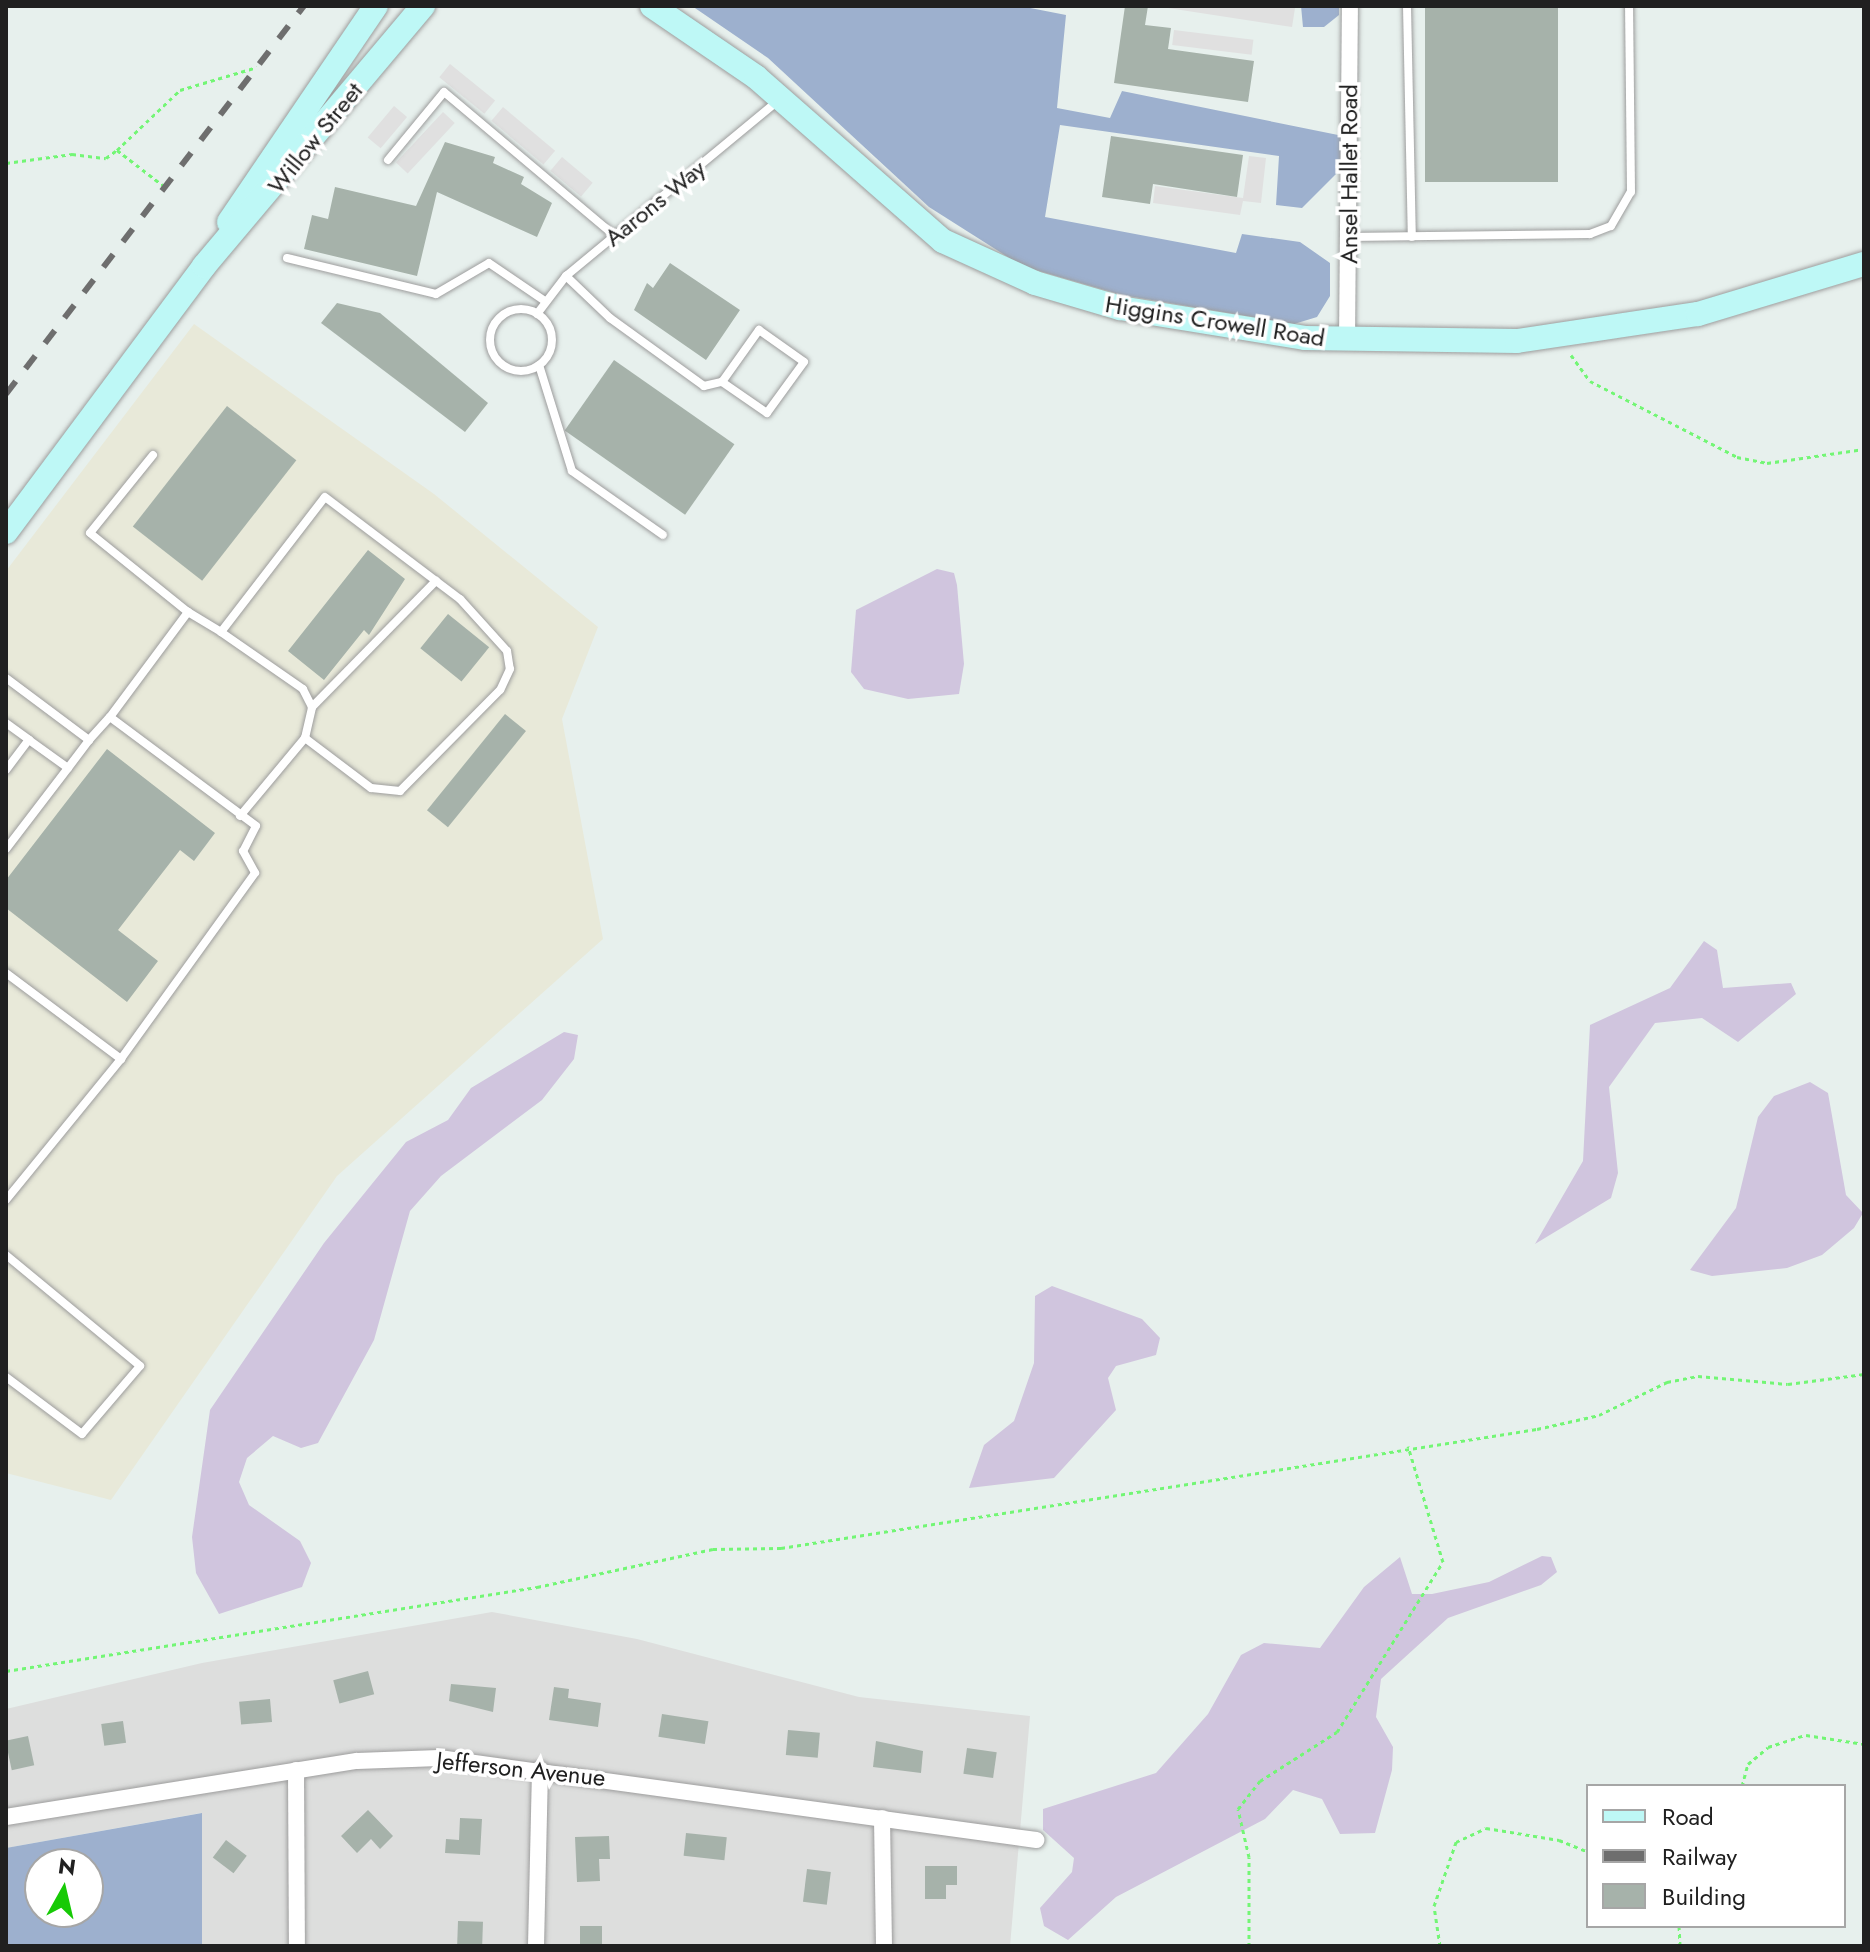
<!DOCTYPE html>
<style>
body{margin:0}
#map{position:relative;width:1870px;height:1952px;overflow:hidden;background:#e7f0ed;font-family:Jost,sans-serif}
div>[style]{position:absolute}
[style*='--x']{left:calc(var(--x)*1px);top:calc(var(--y)*1px);width:calc(var(--w)*1px);rotate:calc(var(--a)*1deg)}
.residential>*{inset:0;background:#dddedd}
.industrial>*{inset:0;background:#e8e9d9}
.forest>*{inset:0;background:#9db0ce}
.wetland>*{inset:0;background:#d0c5de}
.parking>*{inset:0;background:#e0e0e0;transform-origin:0 0}
.building>*{inset:0;background:#a6b2aa;transform-origin:0 0}
.path>*{height:3px;margin-top:-1.5px;transform-origin:0;background:repeating-linear-gradient(90deg,#73f675 0 4px,transparent 0 8px)}
.roads{filter:drop-shadow(0 0 2px #9d9d9d) drop-shadow(0 0 2px #9d9d9d)}
.service>*{height:8px;margin:-4px;padding:0 4px;transform-origin:4px;border-radius:4px;background:#fff}
.service>.ring{margin:-4px;padding:0;box-sizing:content-box;background:none;border:8px solid #fff;border-radius:50%}
.minor>*{height:16px;margin:-8px;padding:0 8px;transform-origin:8px;border-radius:8px;background:#fff}
.secondary>*{height:24px;margin:-12px;padding:0 12px;transform-origin:12px;border-radius:12px;background:#bef8f6}
.rail>*{height:6px;margin-top:-3px;transform-origin:0;background:repeating-linear-gradient(90deg,#6e6e6e 0 16px,transparent 0 32px)}
span{translate:-50% -50%;white-space:nowrap;text-align:center;line-height:1.15;-webkit-text-stroke:7px #fff;paint-order:stroke}
.street-label{font-size:24px;color:#202020}
.frame{position:absolute;inset:0;border:8px solid #202020;pointer-events:none}
.legend{position:absolute;left:1586px;top:1784px;width:260px;height:144px;box-sizing:border-box;background:#fff;border:2px solid #a6a6a6;margin:0;padding:10px 14px;list-style:none;font-size:24px;color:#202020}
.legend li{display:flex;align-items:center;gap:16px;height:40px}
.legend b{width:40px;border:2px solid #a6a6a6}
.north{position:absolute;left:24px;top:1848px;width:80px;height:80px;box-sizing:border-box;background:#fff;border:2px solid #a6a6a6;border-radius:50%;rotate:8deg;font-size:22px;font-weight:700;line-height:32px;text-align:center;color:#202020}
.north::after{content:'';display:block;margin:auto;width:28px;height:36px;background:#17ca06;clip-path:polygon(50% 0,100% 100%,50% 72%,0 100%)}
</style>
<div id="map">
<div class="residential">
<div style="clip-path:polygon(492px 1612px,637px 1639px,859px 1697px,1030px 1716px,1010px 1946px,202px 1946px,201px 1813px,6px 1848px,6px 1709px,202px 1663px)"></div>
</div>
<div class="industrial">
<div style="clip-path:polygon(194px 324px,434px 494px,598px 627px,562px 719px,603px 939px,337px 1176px,111px 1500px,6px 1473px,6px 571px)"></div>
</div>
<div class="forest">
<div style="clip-path:polygon(692px 6px,1020px 6px,1066px 15px,1057px 108px,1110px 118px,1122px 91px,1343px 136px,1339px 171px,1302px 208px,1276px 205px,1279px 156px,1060px 125px,1045px 217px,1236px 253px,1242px 234px,1300px 242px,1330px 263px,1330px 296px,1317px 317px,1294px 324px,1122px 295px,1022px 266px,929px 207px,768px 58px)"></div>
<div style="clip-path:polygon(1301px 6px,1339px 6px,1339px 15px,1324px 27px,1303px 27px)"></div>
<div style="clip-path:polygon(evenodd,202px 1813px,202px 1946px,6px 1946px,6px 1848px,202px 1813px,40px 1864px,88px 1864px,88px 1912px,40px 1912px,40px 1864px)"></div>
</div>
<div class="wetland">
<div style="clip-path:polygon(937px 569px,954px 573px,957px 585px,964px 664px,959px 694px,908px 699px,864px 689px,851px 672px,856px 610px)"></div>
<div style="clip-path:polygon(1704px 941px,1717px 950px,1723px 988px,1791px 983px,1796px 994px,1738px 1042px,1702px 1018px,1655px 1023px,1609px 1087px,1618px 1173px,1611px 1198px,1535px 1244px,1583px 1161px,1590px 1025px,1670px 988px)"></div>
<div style="clip-path:polygon(564px 1032px,578px 1035px,574px 1059px,542px 1100px,441px 1176px,410px 1211px,374px 1340px,318px 1443px,301px 1448px,273px 1436px,247px 1458px,239px 1482px,249px 1505px,300px 1541px,311px 1563px,302px 1587px,219px 1614px,196px 1573px,192px 1537px,210px 1410px,324px 1243px,406px 1142px,448px 1120px,471px 1088px)"></div>
<div style="clip-path:polygon(1810px 1082px,1828px 1093px,1846px 1195px,1863px 1213px,1854px 1228px,1822px 1255px,1787px 1268px,1712px 1276px,1690px 1270px,1736px 1208px,1758px 1117px,1774px 1096px)"></div>
<div style="clip-path:polygon(1052px 1286px,1142px 1319px,1160px 1338px,1156px 1355px,1116px 1366px,1108px 1378px,1116px 1410px,1054px 1478px,969px 1488px,984px 1445px,1014px 1421px,1034px 1363px,1035px 1296px)"></div>
<div style="clip-path:polygon(1542px 1556px,1551px 1557px,1557px 1572px,1541px 1585px,1448px 1618px,1381px 1679px,1376px 1717px,1393px 1747px,1392px 1770px,1375px 1833px,1340px 1834px,1322px 1799px,1293px 1790px,1265px 1819px,1116px 1897px,1068px 1940px,1044px 1926px,1040px 1908px,1072px 1872px,1074px 1858px,1043px 1830px,1043px 1809px,1156px 1773px,1208px 1714px,1241px 1655px,1264px 1643px,1320px 1648px,1364px 1587px,1400px 1557px,1412px 1594px,1432px 1594px,1489px 1582px)"></div>
</div>
<div class="parking">
<div style="clip-path:polygon(1155px 6px,1283px 6px,1295px 8px,1292px 27px)"></div>
<div style="left:1174px;top:30px;width:80px;height:15px;rotate:7deg"></div>
<div style="left:450px;top:64px;width:58px;height:17px;rotate:39deg"></div>
<div style="left:394px;top:106px;width:17px;height:41px;rotate:40deg"></div>
<div style="left:503px;top:107px;width:68px;height:18px;rotate:40deg"></div>
<div style="left:443px;top:112px;width:16px;height:69px;rotate:43deg"></div>
<div style="clip-path:polygon(1249px 156px,1266px 158px,1261px 203px,1243px 201px,1240px 215px,1153px 203px,1155px 186px,1243px 198px)"></div>
<div style="left:562px;top:157px;width:40px;height:18px;rotate:40deg"></div>
</div>
<div class="building">
<div style="clip-path:polygon(1125px 6px,1148px 6px,1145px 25px,1171px 28px,1168px 49px,1254px 61px,1248px 102px,1114px 83px)"></div>
<div style="left:1425px;top:6px;width:133px;height:176px"></div>
<div style="clip-path:polygon(1111px 136px,1243px 155px,1237px 197px,1153px 184px,1150px 204px,1102px 197px)"></div>
<div style="clip-path:polygon(445px 142px,495px 157px,493px 163px,524px 177px,521px 184px,552px 203px,537px 237px,437px 192px,417px 276px,304px 249px,312px 215px,328px 219px,335px 187px,416px 206px)"></div>
<div style="clip-path:polygon(670px 263px,740px 310px,706px 360px,634px 310px,647px 283px,653px 288px)"></div>
<div style="clip-path:polygon(337px 303px,380px 313px,488px 403px,465px 432px,321px 323px)"></div>
<div style="left:614px;top:360px;width:147px;height:86px;rotate:35deg"></div>
<div style="left:227px;top:406px;width:88px;height:153px;rotate:38deg"></div>
<div style="clip-path:polygon(368px 550px,405px 579px,369px 635px,364px 630px,324px 680px,288px 651px)"></div>
<div style="left:448px;top:614px;width:53px;height:44px;rotate:39deg"></div>
<div style="left:505px;top:714px;width:27px;height:124px;rotate:39deg"></div>
<div style="clip-path:polygon(107px 749px,215px 833px,194px 861px,180px 850px,118px 930px,158px 961px,127px 1002px,6px 908px,6px 880px)"></div>
<div style="left:368px;top:1671px;width:24px;height:36px;rotate:75deg"></div>
<div style="clip-path:polygon(451px 1684px,496px 1688px,493px 1712px,449px 1701px)"></div>
<div style="clip-path:polygon(554px 1687px,569px 1689px,568px 1698px,601px 1703px,598px 1727px,549px 1720px)"></div>
<div style="left:270px;top:1699px;width:23px;height:31px;rotate:85deg"></div>
<div style="left:662px;top:1714px;width:47px;height:23px;rotate:9deg"></div>
<div style="left:123px;top:1721px;width:22px;height:22px;rotate:82deg"></div>
<div style="left:788px;top:1730px;width:32px;height:25px;rotate:5deg"></div>
<div style="left:28px;top:1736px;width:30px;height:23px;rotate:78deg"></div>
<div style="clip-path:polygon(876px 1741px,923px 1751px,921px 1773px,873px 1767px)"></div>
<div style="left:967px;top:1748px;width:30px;height:26px;rotate:8deg"></div>
<div style="clip-path:polygon(368px 1810px,393px 1836px,380px 1849px,371px 1839px,357px 1853px,341px 1836px)"></div>
<div style="clip-path:polygon(460px 1818px,482px 1819px,480px 1855px,445px 1853px,446px 1839px,459px 1840px)"></div>
<div style="left:686px;top:1833px;width:41px;height:23px;rotate:6deg"></div>
<div style="clip-path:polygon(609px 1836px,610px 1859px,599px 1859px,600px 1881px,577px 1882px,575px 1837px)"></div>
<div style="left:226px;top:1840px;width:26px;height:22px;rotate:37deg"></div>
<div style="clip-path:polygon(925px 1866px,957px 1866px,957px 1885px,946px 1885px,946px 1899px,925px 1899px)"></div>
<div style="left:807px;top:1869px;width:24px;height:33px;rotate:7deg"></div>
<div style="left:458px;top:1921px;width:25px;height:25px;rotate:2deg"></div>
<div style="left:580px;top:1926px;width:22px;height:20px"></div>
</div>
<div class="path">
<div style="--x:1863;--y:6;--w:2;--a:63"></div>
<div style="--x:117;--y:150;--w:87;--a:-43.6"></div>
<div style="--x:180;--y:90;--w:80;--a:-16.6"></div>
<div style="--x:6;--y:163;--w:67;--a:-7.8"></div>
<div style="--x:72;--y:154;--w:34;--a:7"></div>
<div style="--x:106;--y:158;--w:14;--a:-36"></div>
<div style="--x:117;--y:150;--w:61;--a:37.6"></div>
<div style="--x:1571;--y:355;--w:32;--a:54"></div>
<div style="--x:1590;--y:381;--w:165;--a:27.3"></div>
<div style="--x:1737;--y:457;--w:31;--a:11"></div>
<div style="--x:1767;--y:463;--w:98;--a:-8.2"></div>
<div style="--x:6;--y:1671;--w:538;--a:-8.99"></div>
<div style="--x:537;--y:1587;--w:180;--a:-12.2"></div>
<div style="--x:713;--y:1549;--w:68;--a:-0.8"></div>
<div style="--x:781;--y:1548;--w:765;--a:-8.95"></div>
<div style="--x:1537;--y:1429;--w:64;--a:-12.7"></div>
<div style="--x:1599;--y:1415;--w:76;--a:-25.9"></div>
<div style="--x:1667;--y:1382;--w:32;--a:-11"></div>
<div style="--x:1698;--y:1376;--w:90;--a:5.1"></div>
<div style="--x:1788;--y:1384;--w:77;--a:-7.5"></div>
<div style="--x:1742;--y:1786;--w:23;--a:-75"></div>
<div style="--x:1748;--y:1764;--w:26;--a:-40"></div>
<div style="--x:1768;--y:1747;--w:40;--a:-18"></div>
<div style="--x:1806;--y:1735;--w:59;--a:8.8"></div>
<div style="--x:1679;--y:1926;--w:20;--a:87"></div>
<div style="--x:1249;--y:1946;--w:89;--a:-90"></div>
<div style="--x:1249;--y:1857;--w:49;--a:-102.9"></div>
<div style="--x:1238;--y:1809;--w:36;--a:-52"></div>
<div style="--x:1260;--y:1781;--w:91;--a:-32.5"></div>
<div style="--x:1337;--y:1732;--w:200;--a:-58.1"></div>
<div style="--x:1443;--y:1562;--w:121;--a:-106.8"></div>
<div style="--x:1440;--y:1946;--w:40;--a:-98.5"></div>
<div style="--x:1434;--y:1906;--w:68;--a:-71"></div>
<div style="--x:1456;--y:1842;--w:33;--a:-25"></div>
<div style="--x:1486;--y:1828;--w:74;--a:9.3"></div>
<div style="--x:1559;--y:1840;--w:31;--a:22"></div>
</div>
<div class="roads">
<div class="service">
<div style="--x:1407;--y:6;--w:231;--a:88.8"></div>
<div style="--x:388;--y:160;--w:88;--a:-50.5"></div>
<div style="--x:444;--y:92;--w:224;--a:40.1"></div>
<div style="--x:1349;--y:237;--w:241;--a:-0.7"></div>
<div style="--x:1590;--y:234;--w:22;--a:-21"></div>
<div style="--x:1611;--y:226;--w:39;--a:-60"></div>
<div style="--x:1631;--y:192;--w:186;--a:-90.6"></div>
<div style="--x:287;--y:258;--w:153;--a:13.6"></div>
<div style="--x:436;--y:294;--w:61;--a:-30.3"></div>
<div style="--x:489;--y:263;--w:68;--a:34.2"></div>
<div style="--x:566;--y:276;--w:61;--a:43.7"></div>
<div style="--x:610;--y:318;--w:116;--a:35.9"></div>
<div style="--x:704;--y:386;--w:18;--a:-13"></div>
<div style="--x:722;--y:382;--w:64;--a:-54.6"></div>
<div style="--x:759;--y:330;--w:55;--a:35.4"></div>
<div style="--x:804;--y:362;--w:63;--a:126"></div>
<div style="--x:767;--y:413;--w:55;--a:-145.4"></div>
<div class="ring" style="left:490px;top:309px;width:54px;height:54px"></div>
<div style="--x:537;--y:314;--w:48;--a:-52.7"></div>
<div style="--x:566;--y:276;--w:278;--a:-39.6"></div>
<div style="--x:539;--y:365;--w:111;--a:72.7"></div>
<div style="--x:572;--y:471;--w:111;--a:35.1"></div>
<div style="--x:153;--y:455;--w:100;--a:128.9"></div>
<div style="--x:90;--y:533;--w:126;--a:38.9"></div>
<div style="--x:6;--y:678;--w:104;--a:36.8"></div>
<div style="--x:89;--y:740;--w:31;--a:-48"></div>
<div style="--x:110;--y:717;--w:182;--a:36.7"></div>
<div style="--x:256;--y:826;--w:28;--a:117"></div>
<div style="--x:243;--y:851;--w:25;--a:61"></div>
<div style="--x:255;--y:873;--w:229;--a:125.8"></div>
<div style="--x:312;--y:707;--w:177;--a:-45.5"></div>
<div style="--x:110;--y:717;--w:131;--a:-53.4"></div>
<div style="--x:188;--y:612;--w:39;--a:31"></div>
<div style="--x:6;--y:723;--w:29;--a:36"></div>
<div style="--x:68;--y:768;--w:35;--a:-53"></div>
<div style="--x:6;--y:770;--w:38;--a:-53"></div>
<div style="--x:29;--y:740;--w:48;--a:35.7"></div>
<div style="--x:68;--y:768;--w:102;--a:127.4"></div>
<div style="--x:240;--y:816;--w:102;--a:-50.2"></div>
<div style="--x:305;--y:738;--w:32;--a:-77"></div>
<div style="--x:312;--y:707;--w:20;--a:-117"></div>
<div style="--x:303;--y:689;--w:100;--a:-145.2"></div>
<div style="--x:221;--y:632;--w:170;--a:-52.4"></div>
<div style="--x:325;--y:497;--w:169;--a:37.1"></div>
<div style="--x:460;--y:599;--w:70;--a:47.9"></div>
<div style="--x:507;--y:651;--w:18;--a:81"></div>
<div style="--x:510;--y:669;--w:23;--a:115"></div>
<div style="--x:500;--y:690;--w:142;--a:134.7"></div>
<div style="--x:400;--y:791;--w:29;--a:-174"></div>
<div style="--x:371;--y:788;--w:83;--a:-142.9"></div>
<div style="--x:6;--y:973;--w:144;--a:36.8"></div>
<div style="--x:121;--y:1059;--w:182;--a:129.2"></div>
<div style="--x:6;--y:1255;--w:174;--a:39.6"></div>
<div style="--x:140;--y:1366;--w:89;--a:130.5"></div>
<div style="--x:82;--y:1434;--w:95;--a:-143.1"></div>
</div>
<div class="minor">
<div style="--x:1347;--y:341;--w:335;--a:-89.5"></div>
<div style="--x:296;--y:1770;--w:176;--a:89.7"></div>
<div style="--x:6;--y:1817;--w:355;--a:-9.1"></div>
<div style="--x:357;--y:1761;--w:82;--a:-2.1"></div>
<div style="--x:439;--y:1758;--w:603;--a:7.82"></div>
<div style="--x:882;--y:1818;--w:128;--a:89.1"></div>
<div style="--x:536;--y:1946;--w:177;--a:-88.7"></div>
</div>
<div class="secondary">
<div style="--x:652;--y:6;--w:126;--a:34.3"></div>
<div style="--x:756;--y:77;--w:249;--a:41.3"></div>
<div style="--x:943;--y:241;--w:101;--a:24.5"></div>
<div style="--x:1035;--y:283;--w:89;--a:16.4"></div>
<div style="--x:1120;--y:308;--w:187;--a:9.2"></div>
<div style="--x:1305;--y:338;--w:212;--a:0.8"></div>
<div style="--x:1517;--y:341;--w:183;--a:-8.5"></div>
<div style="--x:1698;--y:314;--w:173;--a:-16.8"></div>
<div style="--x:229;--y:222;--w:261;--a:-55.8"></div>
<div style="--x:6;--y:532;--w:332;--a:-53.3"></div>
<div style="--x:204;--y:266;--w:340;--a:-49.9"></div>
</div>
</div>
<div class="rail">
<div style="--x:6;--y:394;--w:489;--a:-52.5"></div>
</div>
<div class="street-label">
<span style="left:315px;top:138px;rotate:-51deg">Willow Street</span>
<span style="left:1349px;top:174px;rotate:-90deg">Ansel Hallet Road</span>
<span style="left:655px;top:203px;rotate:-39deg">Aarons Way</span>
<span style="left:1215px;top:321px;rotate:9deg">Higgins Crowell Road</span>
<span style="left:521px;top:1769px;rotate:6deg">Jefferson Avenue</span>
</div>
<div class="frame"></div>
<ul class="legend">
<li><b style="height:10px;background:#bef8f6"></b>Road</li>
<li><b style="height:10px;background:#6e6e6e"></b>Railway</li>
<li><b style="height:22px;background:#a6b2aa"></b>Building</li>
</ul>
<div class="north">N</div>
</div>
